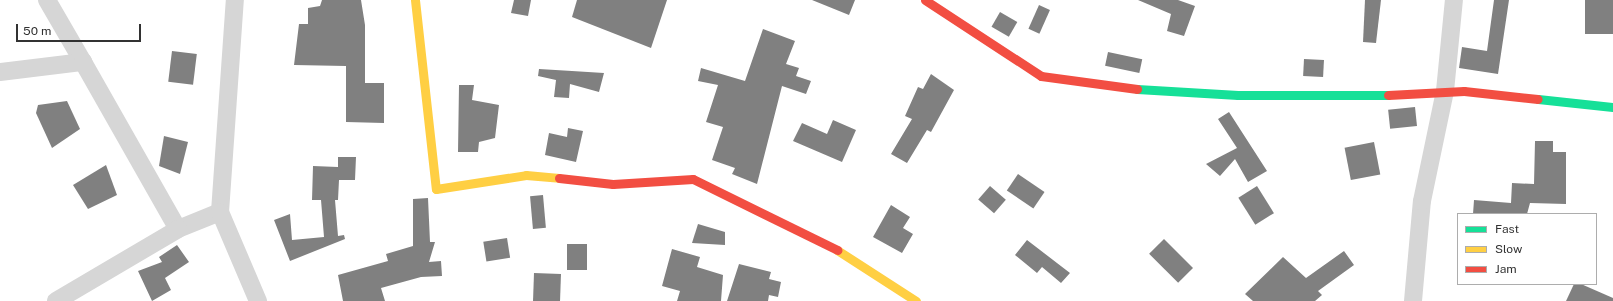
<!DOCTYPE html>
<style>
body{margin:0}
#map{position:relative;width:1613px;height:301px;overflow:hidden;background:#fff;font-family:"Public Sans",sans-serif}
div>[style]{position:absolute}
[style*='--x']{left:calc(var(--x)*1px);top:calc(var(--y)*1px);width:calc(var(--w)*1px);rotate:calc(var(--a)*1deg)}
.building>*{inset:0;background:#808080;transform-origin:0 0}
.street>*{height:18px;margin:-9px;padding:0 9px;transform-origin:9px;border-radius:9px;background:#d6d6d6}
.fast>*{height:9px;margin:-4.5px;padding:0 4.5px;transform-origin:4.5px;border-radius:4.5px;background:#16e098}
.slow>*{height:9px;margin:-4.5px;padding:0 4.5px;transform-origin:4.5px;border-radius:4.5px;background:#ffcf43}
.jam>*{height:9px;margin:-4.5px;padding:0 4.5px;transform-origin:4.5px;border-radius:4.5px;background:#f24e42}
span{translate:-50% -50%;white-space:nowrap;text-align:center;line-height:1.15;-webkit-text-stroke:4px #fff;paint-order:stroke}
.legend{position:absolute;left:1457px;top:213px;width:140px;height:72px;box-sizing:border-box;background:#fff;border:1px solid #adadad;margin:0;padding:5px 7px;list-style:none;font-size:12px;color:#323232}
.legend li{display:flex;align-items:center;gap:8px;height:20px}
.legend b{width:20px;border:1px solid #adadad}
.scale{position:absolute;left:16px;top:24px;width:125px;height:18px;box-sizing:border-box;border:2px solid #323232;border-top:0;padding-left:5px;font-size:12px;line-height:14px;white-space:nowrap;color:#323232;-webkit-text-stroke:3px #fff;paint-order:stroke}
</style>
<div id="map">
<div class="building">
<div style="clip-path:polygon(322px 0,361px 0,365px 25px,365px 83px,384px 83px,384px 123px,346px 122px,346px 66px,294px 65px,299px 24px,308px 24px,308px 8px,320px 6px)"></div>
<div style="clip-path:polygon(514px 0,531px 0,528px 16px,511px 13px)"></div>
<div style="clip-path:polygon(577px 0,667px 0,651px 48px,572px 17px)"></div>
<div style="clip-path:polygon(812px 0,855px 0,849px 15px)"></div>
<div style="clip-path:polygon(1138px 0,1178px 0,1195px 6px,1184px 36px,1167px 31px,1171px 14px)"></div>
<div style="clip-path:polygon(1365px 0,1381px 0,1376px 43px,1363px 42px)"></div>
<div style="clip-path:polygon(1494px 0,1509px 0,1498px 74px,1459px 68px,1462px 47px,1487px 51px)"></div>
<div style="left:1585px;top:0;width:28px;height:34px"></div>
<div style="left:1039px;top:5px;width:12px;height:26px;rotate:24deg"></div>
<div style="left:1000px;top:12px;width:20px;height:17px;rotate:30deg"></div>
<div style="clip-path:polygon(763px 29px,795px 41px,786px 64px,799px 68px,796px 76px,811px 81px,806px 94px,782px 86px,757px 184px,732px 174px,735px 168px,712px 160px,723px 127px,706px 122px,718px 85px,698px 81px,701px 68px,745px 81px)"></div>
<div style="left:172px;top:51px;width:25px;height:31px;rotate:7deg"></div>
<div style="left:1108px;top:52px;width:35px;height:14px;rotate:12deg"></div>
<div style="left:1304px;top:59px;width:20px;height:17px;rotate:3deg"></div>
<div style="clip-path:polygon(539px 69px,572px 71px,604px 73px,599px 92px,570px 84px,569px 98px,554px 97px,556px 80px,538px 76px)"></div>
<div style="clip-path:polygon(931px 74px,954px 90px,931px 132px,927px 130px,907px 163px,891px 154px,912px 119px,905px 116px,918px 87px,923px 89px)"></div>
<div style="clip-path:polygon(459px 85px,474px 85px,472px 100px,499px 105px,495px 138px,479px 142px,478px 152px,458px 152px)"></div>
<div style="clip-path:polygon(67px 101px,80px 129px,52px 148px,36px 113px,38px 105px)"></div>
<div style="left:1415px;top:107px;width:19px;height:27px;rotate:84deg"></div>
<div style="clip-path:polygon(1229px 112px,1267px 171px,1248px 182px,1235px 159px,1220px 176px,1206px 164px,1237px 148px,1218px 119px)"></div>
<div style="clip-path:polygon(833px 120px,856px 130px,842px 162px,793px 141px,802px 123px,827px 134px)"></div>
<div style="clip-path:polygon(568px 128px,583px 131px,576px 162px,545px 155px,549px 133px,567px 137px)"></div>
<div style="clip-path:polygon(164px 136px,188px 142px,180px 174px,159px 166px)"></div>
<div style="clip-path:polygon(1535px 141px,1553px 141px,1553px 152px,1566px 152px,1566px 204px,1530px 203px,1527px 214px,1473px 214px,1474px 200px,1511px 203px,1512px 183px,1534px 184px)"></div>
<div style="left:1374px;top:142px;width:33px;height:30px;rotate:79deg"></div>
<div style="clip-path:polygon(338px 157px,356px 157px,355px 180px,339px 180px,338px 200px,335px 200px,338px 236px,344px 235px,345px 239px,290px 261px,274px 220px,290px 214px,292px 240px,324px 237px,321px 200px,312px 200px,313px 166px,338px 167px)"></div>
<div style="clip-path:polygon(106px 165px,117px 195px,88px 209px,73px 185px)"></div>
<div style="left:1018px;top:174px;width:32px;height:20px;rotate:34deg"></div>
<div style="left:990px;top:186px;width:21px;height:18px;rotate:41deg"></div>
<div style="left:1257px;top:186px;width:32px;height:22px;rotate:58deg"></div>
<div style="left:543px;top:195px;width:33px;height:13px;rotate:85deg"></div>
<div style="clip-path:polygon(428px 198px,430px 242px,435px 242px,429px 262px,441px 261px,442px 276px,421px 277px,381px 288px,385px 301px,343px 301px,338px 275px,388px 261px,386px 254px,413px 246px,413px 199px)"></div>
<div style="clip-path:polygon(891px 205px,910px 217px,903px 228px,913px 234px,902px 253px,873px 237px)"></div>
<div style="clip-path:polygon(698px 224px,725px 232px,725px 245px,692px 243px)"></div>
<div style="left:507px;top:238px;width:20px;height:24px;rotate:81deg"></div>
<div style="left:1164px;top:239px;width:41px;height:21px;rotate:45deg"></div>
<div style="clip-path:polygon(1027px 240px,1070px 273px,1061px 283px,1042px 267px,1037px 273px,1015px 255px)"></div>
<div style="left:567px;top:244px;width:20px;height:26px"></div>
<div style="clip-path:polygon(177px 245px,189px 262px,165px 278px,171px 290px,152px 301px,138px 271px,162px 262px,159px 257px)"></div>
<div style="clip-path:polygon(672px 249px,700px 257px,697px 267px,723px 275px,721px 301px,677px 301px,680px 291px,662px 286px)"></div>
<div style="clip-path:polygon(1344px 251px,1354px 265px,1318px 291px,1322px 295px,1315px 301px,1253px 301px,1245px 294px,1283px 257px,1306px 278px)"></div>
<div style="clip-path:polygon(739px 264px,771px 272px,769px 279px,781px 282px,778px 297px,769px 295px,768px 301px,727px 301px)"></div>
<div style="left:534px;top:273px;width:27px;height:28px;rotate:2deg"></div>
<div style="clip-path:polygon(1574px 284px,1581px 284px,1613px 298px,1613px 301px,1566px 301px)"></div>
</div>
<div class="street">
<div style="--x:47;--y:0;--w:72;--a:59.9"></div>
<div style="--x:0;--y:72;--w:84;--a:-6.9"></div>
<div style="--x:83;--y:62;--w:192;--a:60.4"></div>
<div style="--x:178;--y:229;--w:45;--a:-22"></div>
<div style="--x:220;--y:212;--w:213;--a:-86"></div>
<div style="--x:220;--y:212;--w:97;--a:66.9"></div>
<div style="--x:56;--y:301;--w:142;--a:-30.5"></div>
<div style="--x:1413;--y:301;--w:100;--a:-84.9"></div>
<div style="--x:1422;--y:201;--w:112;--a:-78.2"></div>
<div style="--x:1445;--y:91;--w:91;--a:-84.4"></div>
</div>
<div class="fast">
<div style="--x:1137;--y:89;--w:101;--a:3.4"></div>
<div style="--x:1238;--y:95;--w:150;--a:0"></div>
<div style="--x:1538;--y:99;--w:75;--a:6.1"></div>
</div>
<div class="slow">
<div style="--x:415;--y:0;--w:190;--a:83.7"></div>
<div style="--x:436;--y:189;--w:91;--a:-8.8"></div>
<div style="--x:526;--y:175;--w:33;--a:5"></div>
<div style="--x:837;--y:250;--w:94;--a:32.8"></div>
</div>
<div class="jam">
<div style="--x:925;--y:0;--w:139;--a:33.2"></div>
<div style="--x:1041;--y:76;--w:97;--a:7.7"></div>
<div style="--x:1388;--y:95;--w:76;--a:-3"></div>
<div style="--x:1464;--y:91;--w:74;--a:6.2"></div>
<div style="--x:559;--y:178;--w:54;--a:6.3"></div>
<div style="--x:613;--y:184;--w:80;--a:-3.6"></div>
<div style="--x:693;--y:179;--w:161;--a:26.2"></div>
</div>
<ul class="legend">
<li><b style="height:5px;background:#16e098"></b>Fast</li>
<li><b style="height:5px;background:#ffcf43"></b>Slow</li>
<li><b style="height:5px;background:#f24e42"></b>Jam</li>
</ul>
<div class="scale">50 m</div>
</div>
